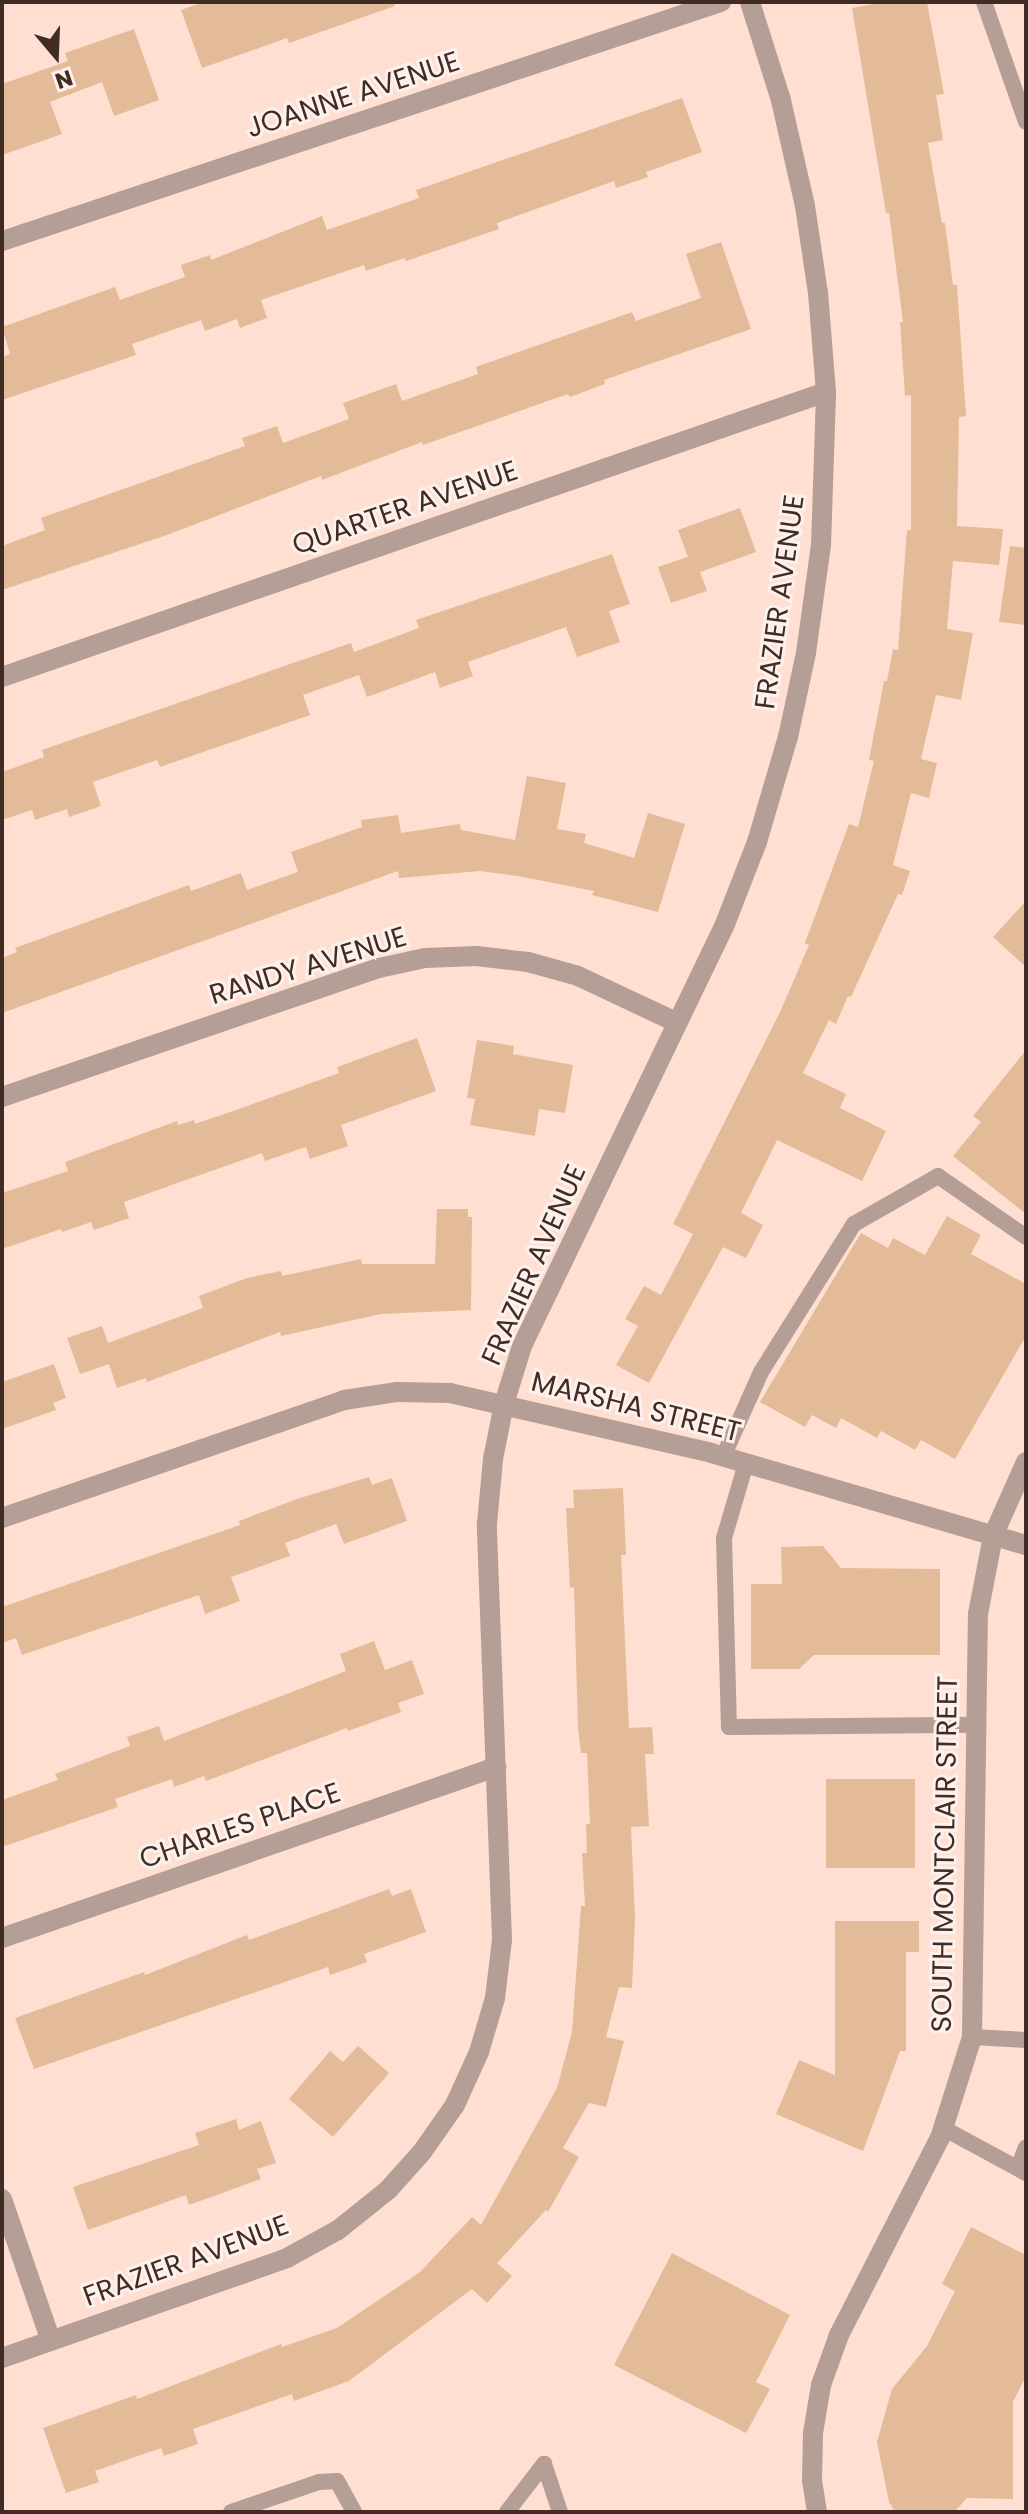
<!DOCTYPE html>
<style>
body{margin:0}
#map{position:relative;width:1028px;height:2514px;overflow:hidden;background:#fedfd2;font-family:Poppins,sans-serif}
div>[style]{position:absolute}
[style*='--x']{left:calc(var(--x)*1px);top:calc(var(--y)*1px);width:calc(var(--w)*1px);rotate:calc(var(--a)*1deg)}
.building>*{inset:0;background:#e3bb99;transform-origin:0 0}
.service>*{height:16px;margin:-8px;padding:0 8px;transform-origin:8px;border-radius:8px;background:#b49e95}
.minor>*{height:20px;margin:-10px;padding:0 10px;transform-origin:10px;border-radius:10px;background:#b49e95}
span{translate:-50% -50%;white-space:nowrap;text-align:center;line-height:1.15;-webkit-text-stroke:6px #fcf1ed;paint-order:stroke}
.street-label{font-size:28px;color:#402c24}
.frame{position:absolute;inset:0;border:4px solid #402c24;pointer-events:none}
.north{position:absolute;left:16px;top:16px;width:80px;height:80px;-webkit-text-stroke:6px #fcf1ed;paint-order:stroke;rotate:161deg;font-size:22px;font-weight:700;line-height:32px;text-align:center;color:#402c24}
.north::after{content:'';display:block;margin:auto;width:28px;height:36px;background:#402c24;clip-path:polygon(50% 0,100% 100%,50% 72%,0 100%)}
</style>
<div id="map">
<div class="building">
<div style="clip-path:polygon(204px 2px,394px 2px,395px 6px,289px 43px,287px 38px,202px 68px,181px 10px)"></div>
<div style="clip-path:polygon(884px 2px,927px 2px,944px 94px,936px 95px,943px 140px,928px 143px,942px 223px,945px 223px,953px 285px,957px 285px,966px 416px,959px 417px,957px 526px,1003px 529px,999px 565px,953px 561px,947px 629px,973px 633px,961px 700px,936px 695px,921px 759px,937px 763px,929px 798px,911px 793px,893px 865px,910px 871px,902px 895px,898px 894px,851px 997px,848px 996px,836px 1024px,829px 1020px,803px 1073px,846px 1094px,840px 1108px,886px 1131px,862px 1181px,777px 1140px,741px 1213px,763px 1225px,746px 1258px,723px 1247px,649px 1383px,616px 1365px,638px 1326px,625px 1319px,644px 1286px,661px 1295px,693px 1234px,673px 1224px,780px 1012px,809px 945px,805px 943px,849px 824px,858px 827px,874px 761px,869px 760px,884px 681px,887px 681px,893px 649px,898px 650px,907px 530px,911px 530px,911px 395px,905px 396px,900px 322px,903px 322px,889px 213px,886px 213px,852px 8px)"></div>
<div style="clip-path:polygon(134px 29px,159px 100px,114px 116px,102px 82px,50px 102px,62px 134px,2px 155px,2px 84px,68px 61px,65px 53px)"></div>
<div style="clip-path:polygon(682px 98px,702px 152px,646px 172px,648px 177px,616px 188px,614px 181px,497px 223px,499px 229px,406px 261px,404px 258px,366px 271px,364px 265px,261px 300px,267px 318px,240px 328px,237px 319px,205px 331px,201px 320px,132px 344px,136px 355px,2px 400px,2px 357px,10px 354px,2px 327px,115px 287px,120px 300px,185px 277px,181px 265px,210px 255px,211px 260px,322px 216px,327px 230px,419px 198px,416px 190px)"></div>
<div style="clip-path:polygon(721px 242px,751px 329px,604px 380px,605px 384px,570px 397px,568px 394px,423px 445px,422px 442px,322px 480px,321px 476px,167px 535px,2px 590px,2px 546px,45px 530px,41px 518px,245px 446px,242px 438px,277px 426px,283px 443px,349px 419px,343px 403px,396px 384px,402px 401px,478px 374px,476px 367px,632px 312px,636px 321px,701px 298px,686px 254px)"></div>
<div style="clip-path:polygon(740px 508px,756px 552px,700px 572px,707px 591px,671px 603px,658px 567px,688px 557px,678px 530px)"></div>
<div style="clip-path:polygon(1010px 546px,1026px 548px,1026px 625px,999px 622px)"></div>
<div style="clip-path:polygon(612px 554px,630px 604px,609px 611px,620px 642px,577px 657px,566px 627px,468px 662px,473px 676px,440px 688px,435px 672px,367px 697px,359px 675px,303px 695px,310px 715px,160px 767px,157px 760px,93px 782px,101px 806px,69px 817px,67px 809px,35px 820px,32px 810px,2px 820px,2px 772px,44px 757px,42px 750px,351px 643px,354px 652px,419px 628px,416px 620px)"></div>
<div style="clip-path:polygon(527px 776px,566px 783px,557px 829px,586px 834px,584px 843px,634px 858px,648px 813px,685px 824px,658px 912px,592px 895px,594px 891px,518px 876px,480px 871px,399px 878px,398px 871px,2px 1013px,2px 958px,17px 952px,15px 948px,189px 885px,191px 891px,241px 873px,247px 890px,298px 872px,291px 852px,362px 827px,361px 820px,398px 815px,401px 833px,460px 824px,461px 830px,515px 840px)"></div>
<div style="clip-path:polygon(1026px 901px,1026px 967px,993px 937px)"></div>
<div style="clip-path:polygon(417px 1038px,436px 1091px,341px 1125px,348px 1146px,310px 1159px,306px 1147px,265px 1161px,262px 1153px,124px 1202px,129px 1218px,94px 1230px,91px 1222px,62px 1232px,61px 1229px,2px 1249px,2px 1193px,68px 1171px,65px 1162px,177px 1121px,178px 1125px,194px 1120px,195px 1124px,236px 1110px,339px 1073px,337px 1067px)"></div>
<div style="clip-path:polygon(477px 1040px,514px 1046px,513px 1054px,573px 1065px,565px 1113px,539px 1109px,535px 1136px,470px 1125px,475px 1099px,467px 1098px)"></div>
<div style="clip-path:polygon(1026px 1050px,1026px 1214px,953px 1156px,981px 1122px,973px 1116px)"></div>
<div style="clip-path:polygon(437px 1209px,468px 1209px,468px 1217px,472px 1217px,471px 1310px,381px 1314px,281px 1336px,280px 1332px,147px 1382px,146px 1378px,117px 1388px,109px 1364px,80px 1374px,67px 1338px,102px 1326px,108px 1343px,203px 1308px,199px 1296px,247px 1278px,281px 1271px,282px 1276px,361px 1259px,362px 1264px,435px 1264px)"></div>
<div style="clip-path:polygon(947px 1216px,981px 1235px,971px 1254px,1026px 1284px,1026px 1336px,955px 1459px,921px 1440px,915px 1450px,881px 1431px,877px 1438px,841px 1418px,836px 1428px,812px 1415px,805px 1427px,760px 1402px,861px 1233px,888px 1248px,893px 1238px,925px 1255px)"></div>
<div style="clip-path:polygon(54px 1364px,66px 1398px,53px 1403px,56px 1410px,2px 1429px,2px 1382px)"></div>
<div style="clip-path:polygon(369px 1477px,372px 1485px,392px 1478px,407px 1521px,344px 1544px,336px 1524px,285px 1543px,290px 1556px,231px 1577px,240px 1601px,205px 1614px,199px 1595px,22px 1655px,16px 1638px,2px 1643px,2px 1607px,240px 1525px,239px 1521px,297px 1499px)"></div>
<div style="clip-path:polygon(623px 1488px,626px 1555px,621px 1555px,629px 1728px,652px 1727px,654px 1754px,645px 1754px,649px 1826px,631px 1827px,635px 1919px,632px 1988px,619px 1987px,606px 2037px,624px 2041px,606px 2107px,589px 2103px,563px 2148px,579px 2157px,548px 2212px,546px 2210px,497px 2263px,512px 2276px,487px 2303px,472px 2289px,349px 2381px,294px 2401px,292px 2394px,193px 2429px,198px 2444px,164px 2456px,161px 2448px,95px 2471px,99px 2482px,66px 2493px,43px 2428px,136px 2395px,137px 2399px,281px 2344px,282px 2347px,337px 2328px,420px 2272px,472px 2217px,481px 2225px,532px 2133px,557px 2088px,572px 2032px,581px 1906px,585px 1906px,582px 1853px,587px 1853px,586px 1824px,590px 1824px,587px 1753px,581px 1753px,578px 1729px,574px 1587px,570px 1588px,566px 1508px,574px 1508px,573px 1490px)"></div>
<div style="clip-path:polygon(823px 1546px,841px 1568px,940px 1569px,940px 1655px,814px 1655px,799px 1669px,751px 1669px,751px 1584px,782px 1584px,781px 1547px)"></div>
<div style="clip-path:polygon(374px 1641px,385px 1670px,412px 1660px,424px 1694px,398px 1703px,401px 1712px,348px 1731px,347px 1728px,206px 1781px,204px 1776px,174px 1787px,172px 1779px,115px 1799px,118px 1807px,2px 1847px,2px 1800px,58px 1780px,55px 1774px,130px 1746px,127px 1737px,159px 1726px,164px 1741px,346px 1671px,340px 1654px)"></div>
<div style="left:915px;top:1779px;width:89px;height:89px;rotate:90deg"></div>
<div style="clip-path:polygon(389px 1889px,392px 1896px,411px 1889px,426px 1932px,364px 1954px,367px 1962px,330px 1975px,328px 1967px,34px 2069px,15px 2018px,144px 1972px,145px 1975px,247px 1935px,249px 1940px)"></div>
<div style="clip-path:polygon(835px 1921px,919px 1921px,919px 1952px,906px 1952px,906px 2051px,900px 2051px,863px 2151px,776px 2114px,799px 2060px,835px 2075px)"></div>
<div style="clip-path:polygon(358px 2046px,389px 2073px,333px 2137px,289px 2099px,330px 2051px,343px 2062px)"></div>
<div style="clip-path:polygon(236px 2119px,239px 2130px,261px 2121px,276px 2163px,257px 2169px,261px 2179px,189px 2205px,186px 2195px,88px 2230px,73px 2187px,199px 2145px,195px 2133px)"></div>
<div style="clip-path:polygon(971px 2227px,1026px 2255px,1026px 2376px,1013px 2402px,1013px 2499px,967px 2498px,954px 2512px,895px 2512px,889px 2502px,877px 2442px,892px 2389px,927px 2346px,955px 2291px,942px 2284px)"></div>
<div style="clip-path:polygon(672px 2253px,790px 2315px,756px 2382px,770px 2389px,746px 2433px,614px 2365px)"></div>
</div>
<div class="service">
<div style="--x:984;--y:2;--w:127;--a:70.7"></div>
<div style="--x:723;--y:1457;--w:93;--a:-65.9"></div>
<div style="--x:761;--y:1372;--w:175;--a:-57.9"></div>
<div style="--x:854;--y:1224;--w:97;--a:-29.7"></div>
<div style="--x:938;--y:1176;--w:107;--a:34.7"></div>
<div style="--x:746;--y:1463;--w:78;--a:106.3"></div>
<div style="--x:724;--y:1538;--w:189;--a:88.5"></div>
<div style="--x:729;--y:1727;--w:248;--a:-0.5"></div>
<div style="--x:972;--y:2037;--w:54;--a:3.2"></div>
<div style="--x:943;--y:2128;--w:94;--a:28.5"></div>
<div style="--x:1018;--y:2168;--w:22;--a:-69"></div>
<div style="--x:231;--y:2512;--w:93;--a:-18.8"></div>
<div style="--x:319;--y:2482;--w:18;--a:-3"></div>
<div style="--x:337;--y:2481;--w:35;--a:61"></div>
<div style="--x:507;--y:2512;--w:61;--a:-52.4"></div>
<div style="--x:544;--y:2464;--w:51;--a:71.6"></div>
</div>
<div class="minor">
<div style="--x:2;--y:241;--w:758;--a:-18.39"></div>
<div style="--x:2;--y:677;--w:872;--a:-19.08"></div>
<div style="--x:2;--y:1097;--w:398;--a:-18.9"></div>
<div style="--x:379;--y:968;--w:47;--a:-12.3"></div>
<div style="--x:425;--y:958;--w:51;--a:-2.2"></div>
<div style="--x:476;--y:956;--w:52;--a:6.6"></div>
<div style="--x:528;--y:962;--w:52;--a:15.6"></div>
<div style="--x:578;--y:976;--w:110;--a:25.2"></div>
<div style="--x:2;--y:1518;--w:362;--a:-19"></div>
<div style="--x:344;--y:1400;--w:54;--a:-8.6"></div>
<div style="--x:397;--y:1392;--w:53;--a:1.1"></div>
<div style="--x:450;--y:1393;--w:268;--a:12.9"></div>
<div style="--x:711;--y:1453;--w:328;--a:16.3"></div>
<div style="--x:2;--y:1938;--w:523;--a:-19.09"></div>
<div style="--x:2;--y:2199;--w:150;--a:71"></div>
<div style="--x:2;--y:2358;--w:302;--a:-19.3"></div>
<div style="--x:287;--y:2258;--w:58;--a:-28.8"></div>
<div style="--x:338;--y:2230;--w:64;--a:-38.7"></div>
<div style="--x:388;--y:2190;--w:51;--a:-48.2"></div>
<div style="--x:422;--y:2152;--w:57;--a:-54.9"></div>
<div style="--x:455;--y:2105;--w:58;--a:-65.6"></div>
<div style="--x:479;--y:2052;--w:56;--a:-73.5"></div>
<div style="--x:495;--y:1998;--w:58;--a:-83.1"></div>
<div style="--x:502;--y:1940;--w:416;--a:-92.1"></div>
<div style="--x:487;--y:1524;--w:65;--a:-84.7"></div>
<div style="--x:493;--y:1459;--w:56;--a:-78.7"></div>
<div style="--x:504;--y:1404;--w:61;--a:-72.8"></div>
<div style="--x:522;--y:1346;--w:468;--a:-64.3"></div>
<div style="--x:725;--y:924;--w:88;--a:-68.7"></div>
<div style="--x:757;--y:842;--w:109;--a:-73.6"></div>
<div style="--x:788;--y:737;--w:86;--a:-77.9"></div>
<div style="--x:806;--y:653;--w:109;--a:-82.1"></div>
<div style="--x:821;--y:545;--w:153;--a:-88.1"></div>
<div style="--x:826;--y:392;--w:99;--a:-94.6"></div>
<div style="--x:818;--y:293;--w:88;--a:-98.5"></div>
<div style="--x:805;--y:206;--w:109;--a:-102.8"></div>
<div style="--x:781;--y:100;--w:103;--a:-107.6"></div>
<div style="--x:817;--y:2512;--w:32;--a:-99"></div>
<div style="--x:812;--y:2480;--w:47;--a:-88.8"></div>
<div style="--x:813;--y:2433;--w:49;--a:-80.5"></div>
<div style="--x:821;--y:2385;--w:53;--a:-70.2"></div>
<div style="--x:839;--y:2335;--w:221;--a:-62.9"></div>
<div style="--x:940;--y:2138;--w:106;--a:-72.4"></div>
<div style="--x:972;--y:2037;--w:423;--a:-89.2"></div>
<div style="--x:978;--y:1614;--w:79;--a:-79.1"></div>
<div style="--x:993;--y:1536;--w:81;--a:-66"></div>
</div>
<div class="street-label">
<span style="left:353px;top:95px;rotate:-18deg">JOANNE AVENUE</span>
<span style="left:405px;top:508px;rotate:-19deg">QUARTER AVENUE</span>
<span style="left:780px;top:602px;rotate:-82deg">FRAZIER AVENUE</span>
<span style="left:308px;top:966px;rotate:-17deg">RANDY AVENUE</span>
<span style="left:534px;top:1265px;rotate:-66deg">FRAZIER AVENUE</span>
<span style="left:636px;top:1407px;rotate:14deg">MARSHA STREET</span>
<span style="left:240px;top:1826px;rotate:-19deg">CHARLES PLACE</span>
<span style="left:945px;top:1854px;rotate:-89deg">SOUTH MONTCLAIR STREET</span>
<span style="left:186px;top:2261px;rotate:-20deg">FRAZIER AVENUE</span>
</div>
<div class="frame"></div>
<div class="north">N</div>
</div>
